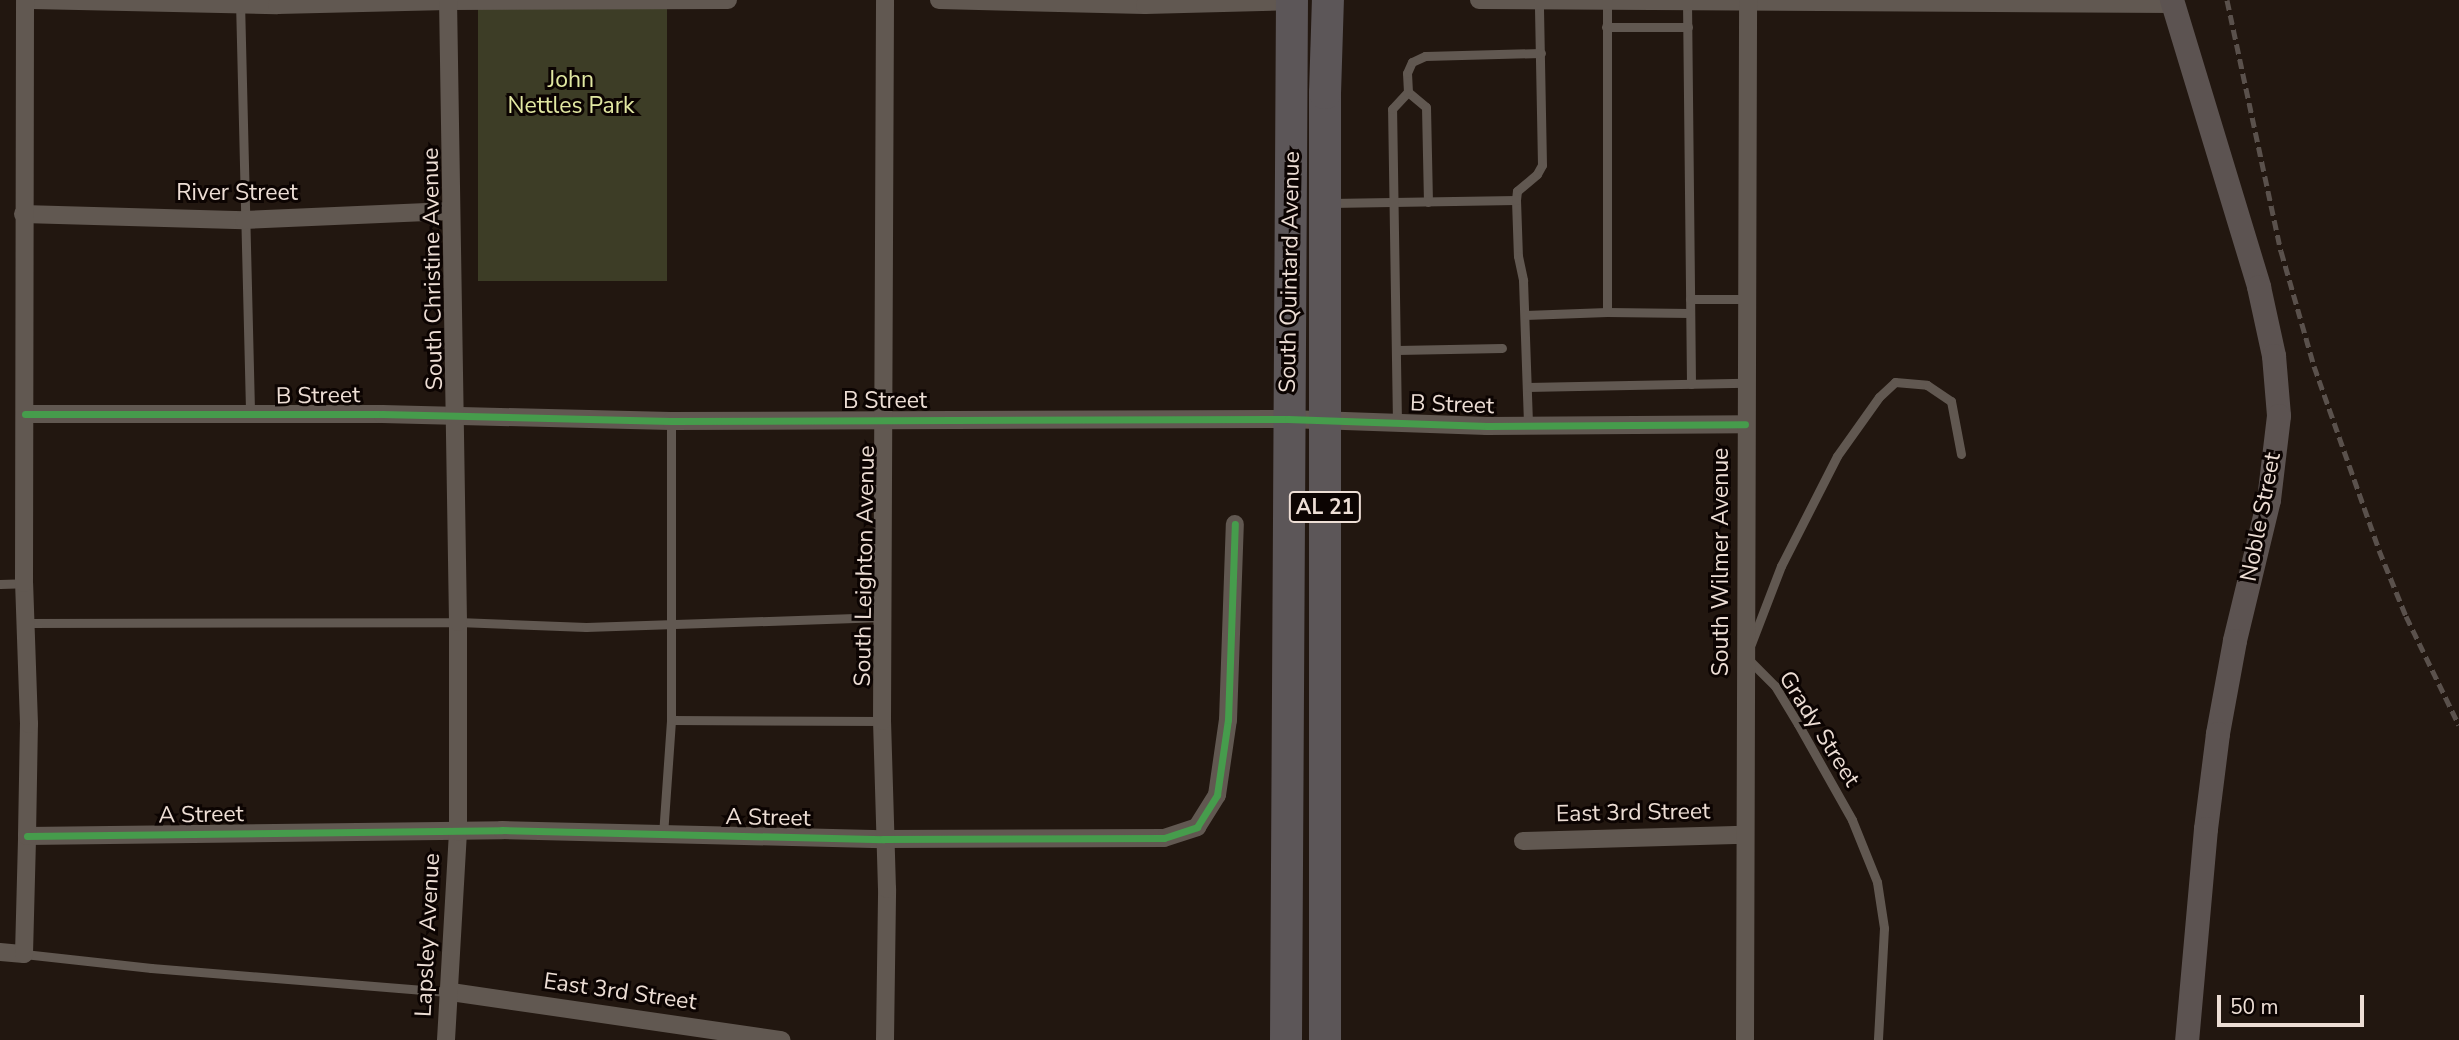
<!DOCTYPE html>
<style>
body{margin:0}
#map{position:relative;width:2459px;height:1040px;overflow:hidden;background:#221710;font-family:"Nunito Sans",sans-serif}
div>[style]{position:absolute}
.green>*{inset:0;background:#3d3d26;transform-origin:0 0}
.lane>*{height:9px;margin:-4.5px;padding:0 4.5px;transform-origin:4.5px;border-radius:4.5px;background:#615851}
.street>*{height:18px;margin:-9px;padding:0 9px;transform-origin:9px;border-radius:9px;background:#615851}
.secondary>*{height:24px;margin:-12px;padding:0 12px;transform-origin:12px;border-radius:12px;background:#5c5351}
.highway>*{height:32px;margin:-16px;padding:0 16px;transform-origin:16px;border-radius:16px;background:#5c5658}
.rail>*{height:5px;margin-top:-2.5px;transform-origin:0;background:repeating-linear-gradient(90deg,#5a514c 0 10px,transparent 0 15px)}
.cycleway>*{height:7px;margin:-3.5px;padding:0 3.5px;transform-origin:3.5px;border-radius:3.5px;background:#469c4c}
span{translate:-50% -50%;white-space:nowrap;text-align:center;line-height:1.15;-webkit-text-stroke:6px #0c0402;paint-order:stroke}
.shield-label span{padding:2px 5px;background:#0c0402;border:2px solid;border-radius:5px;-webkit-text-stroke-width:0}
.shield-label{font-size:21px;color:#edded5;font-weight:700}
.park-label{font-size:23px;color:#e2e8a2}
.street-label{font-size:23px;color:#edded5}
.scale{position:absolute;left:2217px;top:995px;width:147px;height:32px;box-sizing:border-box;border:4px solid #edded5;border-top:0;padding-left:9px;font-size:21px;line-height:24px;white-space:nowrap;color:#edded5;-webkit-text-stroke:5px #0c0402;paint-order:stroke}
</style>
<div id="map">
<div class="green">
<i style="left:478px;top:0;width:189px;height:281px"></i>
</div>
<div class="lane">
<i style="left:240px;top:1px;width:413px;rotate:88.6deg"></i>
<i style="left:1687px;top:1px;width:383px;rotate:89.4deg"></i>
<i style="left:1606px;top:27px;width:82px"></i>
<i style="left:1408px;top:92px;width:23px;rotate:40deg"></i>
<i style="left:1426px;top:107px;width:95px;rotate:88.8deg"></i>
<i style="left:1516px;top:200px;width:56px;rotate:88deg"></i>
<i style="left:1518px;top:256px;width:25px;rotate:78deg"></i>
<i style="left:1523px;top:280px;width:146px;rotate:88deg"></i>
<i style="left:1330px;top:203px;width:186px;rotate:-0.9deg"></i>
<i style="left:1516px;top:200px;width:9px;rotate:-84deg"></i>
<i style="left:1517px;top:191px;width:26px;rotate:-40deg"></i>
<i style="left:1537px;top:174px;width:10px;rotate:-61deg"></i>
<i style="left:1542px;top:165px;width:163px;rotate:-91.1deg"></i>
<i style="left:1690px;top:299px;width:56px"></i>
<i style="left:1607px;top:312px;width:83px;rotate:0.7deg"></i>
<i style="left:1525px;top:315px;width:82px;rotate:-2.1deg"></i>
<i style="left:1607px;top:312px;width:311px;rotate:-90deg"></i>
<i style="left:1397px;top:350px;width:105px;rotate:-1.1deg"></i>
<i style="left:1527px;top:387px;width:218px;rotate:-1.1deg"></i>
<i style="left:1397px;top:423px;width:314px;rotate:-90.9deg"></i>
<i style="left:1392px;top:109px;width:23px;rotate:-47deg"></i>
<i style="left:1408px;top:92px;width:19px;rotate:-93deg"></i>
<i style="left:1407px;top:73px;width:12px;rotate:-66deg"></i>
<i style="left:1412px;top:62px;width:14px;rotate:-25deg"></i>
<i style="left:1425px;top:56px;width:116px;rotate:-1.5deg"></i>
<i style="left:0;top:584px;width:24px;rotate:-2deg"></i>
<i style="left:25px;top:623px;width:433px;rotate:-0.1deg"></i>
<i style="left:458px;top:622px;width:128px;rotate:2.2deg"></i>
<i style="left:586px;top:627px;width:298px;rotate:-1.9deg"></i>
<i style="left:1751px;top:644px;width:84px;rotate:-69deg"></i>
<i style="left:1781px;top:566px;width:123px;rotate:-63deg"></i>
<i style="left:1837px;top:456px;width:72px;rotate:-54.6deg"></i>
<i style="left:1879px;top:397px;width:22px;rotate:-43deg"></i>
<i style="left:1895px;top:382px;width:32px;rotate:5deg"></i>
<i style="left:1927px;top:385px;width:29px;rotate:34deg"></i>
<i style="left:1951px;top:401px;width:54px;rotate:79.3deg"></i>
<i style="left:1748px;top:659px;width:38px;rotate:45deg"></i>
<i style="left:1775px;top:686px;width:44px;rotate:58.8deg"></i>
<i style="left:1798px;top:724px;width:110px;rotate:60.6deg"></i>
<i style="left:1852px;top:820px;width:67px;rotate:68deg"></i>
<i style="left:1877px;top:882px;width:47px;rotate:81.3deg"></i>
<i style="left:1884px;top:928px;width:112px;rotate:93.1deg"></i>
<i style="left:671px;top:720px;width:211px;rotate:0.3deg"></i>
<i style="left:663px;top:835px;width:115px;rotate:-86deg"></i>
<i style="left:671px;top:720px;width:299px;rotate:-90deg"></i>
<i style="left:24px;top:954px;width:128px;rotate:6.3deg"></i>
<i style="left:151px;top:968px;width:301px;rotate:4.6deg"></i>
</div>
<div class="street">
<i style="left:31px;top:0;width:246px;rotate:1.2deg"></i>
<i style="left:277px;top:5px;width:171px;rotate:-1.3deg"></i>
<i style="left:448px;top:1px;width:280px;rotate:-0.2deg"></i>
<i style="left:939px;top:0;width:206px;rotate:1.4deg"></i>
<i style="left:1145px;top:5px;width:153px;rotate:-1.5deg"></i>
<i style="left:1479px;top:0;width:694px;rotate:0.33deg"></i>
<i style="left:23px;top:214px;width:221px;rotate:1.6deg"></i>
<i style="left:244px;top:220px;width:206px;rotate:-2.5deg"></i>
<i style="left:25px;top:414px;width:357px"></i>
<i style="left:382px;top:414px;width:289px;rotate:1.4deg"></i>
<i style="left:671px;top:421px;width:617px;rotate:-0.19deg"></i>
<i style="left:1288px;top:419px;width:199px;rotate:2deg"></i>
<i style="left:1487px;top:426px;width:258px;rotate:-0.4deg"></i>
<i style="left:27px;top:836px;width:475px;rotate:-0.7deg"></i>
<i style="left:502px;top:830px;width:381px;rotate:1.4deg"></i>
<i style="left:883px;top:839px;width:281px;rotate:-0.2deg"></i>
<i style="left:1164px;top:838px;width:35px;rotate:-18deg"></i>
<i style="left:1197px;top:827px;width:38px;rotate:-58deg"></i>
<i style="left:1217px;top:795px;width:76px;rotate:-81.7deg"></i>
<i style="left:1228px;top:720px;width:196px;rotate:-88deg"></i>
<i style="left:1523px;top:841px;width:221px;rotate:-1.6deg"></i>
<i style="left:0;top:952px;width:24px;rotate:5deg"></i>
<i style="left:24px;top:954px;width:118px;rotate:-88.5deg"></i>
<i style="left:27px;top:836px;width:112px;rotate:-89deg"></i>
<i style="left:29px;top:724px;width:141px;rotate:-92deg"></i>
<i style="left:24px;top:583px;width:583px;rotate:-89.9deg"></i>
<i style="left:451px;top:992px;width:334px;rotate:8.3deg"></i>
<i style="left:446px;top:1040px;width:208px;rotate:-86.7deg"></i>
<i style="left:458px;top:832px;width:210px;rotate:-90deg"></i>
<i style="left:458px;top:622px;width:622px;rotate:-90.92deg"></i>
<i style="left:885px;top:1040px;width:151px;rotate:-89.2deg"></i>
<i style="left:887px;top:889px;width:168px;rotate:-91.7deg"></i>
<i style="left:882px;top:721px;width:721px;rotate:-89.76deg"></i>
<i style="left:1745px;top:1040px;width:1040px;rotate:-89.83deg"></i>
</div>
<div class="secondary">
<i style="left:2172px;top:0;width:300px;rotate:73.1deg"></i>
<i style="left:2259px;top:287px;width:71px;rotate:77.7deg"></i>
<i style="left:2274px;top:356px;width:60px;rotate:85.2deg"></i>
<i style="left:2279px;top:416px;width:85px;rotate:96.8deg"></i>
<i style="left:2269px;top:500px;width:145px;rotate:103.6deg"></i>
<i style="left:2235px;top:641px;width:95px;rotate:100.4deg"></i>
<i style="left:2218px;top:734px;width:96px;rotate:97.2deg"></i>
<i style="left:2206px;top:829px;width:212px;rotate:95.1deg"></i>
</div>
<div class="highway">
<i style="left:1286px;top:1040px;width:1040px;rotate:-89.67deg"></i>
<i style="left:1325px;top:1040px;width:947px;rotate:-90deg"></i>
<i style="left:1325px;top:93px;width:93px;rotate:-88.2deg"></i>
</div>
<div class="rail">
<i style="left:2227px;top:0;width:257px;rotate:77.9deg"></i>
<i style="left:2281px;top:251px;width:120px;rotate:74deg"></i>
<i style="left:2314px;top:366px;width:195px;rotate:70.5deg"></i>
<i style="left:2379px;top:550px;width:71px;rotate:67.8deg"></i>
<i style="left:2406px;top:616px;width:121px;rotate:64.1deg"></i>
</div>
<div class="cycleway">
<i style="left:25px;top:414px;width:357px"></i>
<i style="left:382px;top:414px;width:289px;rotate:1.4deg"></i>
<i style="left:671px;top:421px;width:617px;rotate:-0.19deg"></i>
<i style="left:1288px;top:419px;width:199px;rotate:2deg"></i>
<i style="left:1487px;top:426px;width:258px;rotate:-0.4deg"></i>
<i style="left:27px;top:836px;width:475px;rotate:-0.7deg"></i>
<i style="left:502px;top:830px;width:381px;rotate:1.4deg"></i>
<i style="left:883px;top:839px;width:281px;rotate:-0.2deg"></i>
<i style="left:1164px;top:838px;width:35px;rotate:-18deg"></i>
<i style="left:1197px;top:827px;width:38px;rotate:-58deg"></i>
<i style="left:1217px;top:795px;width:76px;rotate:-81.7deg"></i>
<i style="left:1228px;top:720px;width:196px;rotate:-88deg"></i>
</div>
<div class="shield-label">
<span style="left:1325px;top:507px">AL 21</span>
</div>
<div class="park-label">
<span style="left:571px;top:93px">John<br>Nettles Park</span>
</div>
<div class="street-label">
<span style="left:237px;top:193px">River Street</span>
<span style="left:433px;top:269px;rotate:-91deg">South Christine Avenue</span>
<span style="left:1290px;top:272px;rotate:-89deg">South Quintard Avenue</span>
<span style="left:318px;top:396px;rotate:-1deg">B Street</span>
<span style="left:885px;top:401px">B Street</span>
<span style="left:1452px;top:405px;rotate:2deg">B Street</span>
<span style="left:2261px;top:517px;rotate:-79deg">Noble Street</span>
<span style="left:1721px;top:562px;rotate:-90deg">South Wilmer Avenue</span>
<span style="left:865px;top:566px;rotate:-89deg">South Leighton Avenue</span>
<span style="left:1819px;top:729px;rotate:58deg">Grady Street</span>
<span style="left:1633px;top:813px;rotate:-1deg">East 3rd Street</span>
<span style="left:201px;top:815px;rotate:-1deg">A Street</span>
<span style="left:768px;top:818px;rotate:1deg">A Street</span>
<span style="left:428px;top:935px;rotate:-87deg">Lapsley Avenue</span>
<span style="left:620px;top:992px;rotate:8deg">East 3rd Street</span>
</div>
<div class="scale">50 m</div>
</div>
